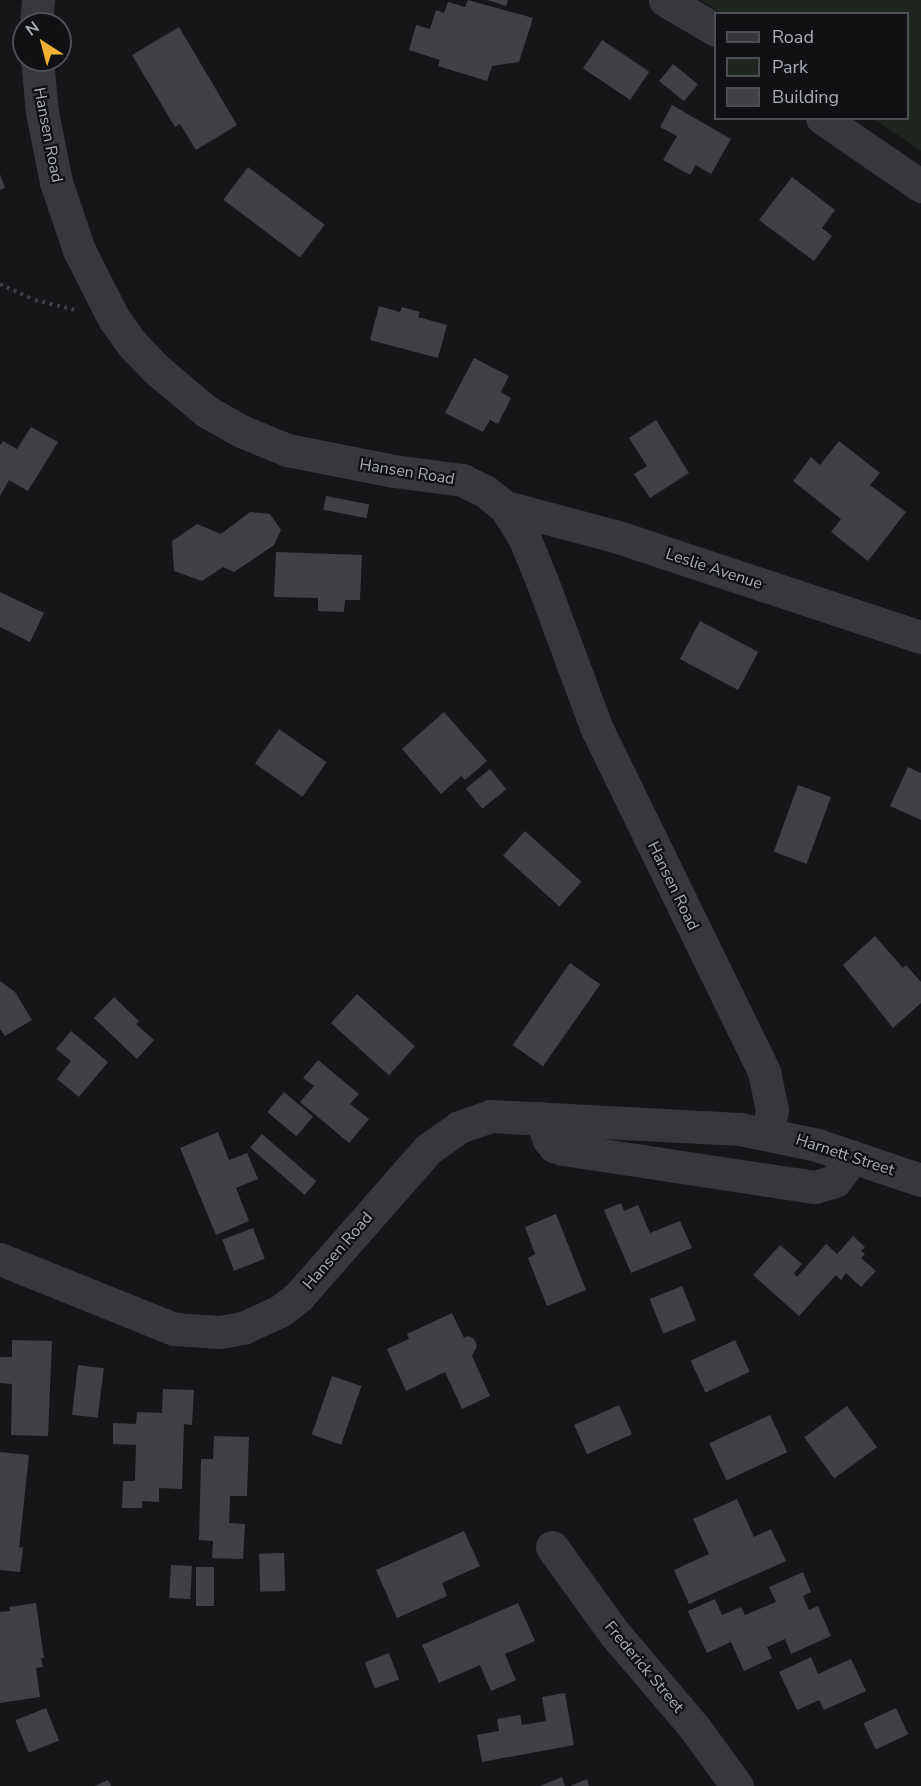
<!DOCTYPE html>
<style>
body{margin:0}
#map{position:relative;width:921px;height:1786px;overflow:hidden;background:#161618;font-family:"Nunito Sans",sans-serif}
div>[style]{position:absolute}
.green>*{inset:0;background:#1e261f}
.building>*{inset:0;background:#404145;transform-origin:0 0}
.path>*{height:4px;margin-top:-2px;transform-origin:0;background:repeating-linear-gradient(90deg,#3d3f44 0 3px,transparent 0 7.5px)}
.minor>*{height:33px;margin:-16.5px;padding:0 16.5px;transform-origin:16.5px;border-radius:16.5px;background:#37383d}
span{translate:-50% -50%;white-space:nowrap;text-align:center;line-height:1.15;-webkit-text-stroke:4.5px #111113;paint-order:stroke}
.street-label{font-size:16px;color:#a8adb8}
.legend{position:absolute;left:714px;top:12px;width:195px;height:108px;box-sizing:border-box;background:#111113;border:2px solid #4d4f55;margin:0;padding:8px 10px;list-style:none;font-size:18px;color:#a8adb8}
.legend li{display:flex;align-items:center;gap:12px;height:30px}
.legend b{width:30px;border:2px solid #4d4f55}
.north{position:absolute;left:12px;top:12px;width:60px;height:60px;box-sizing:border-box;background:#111113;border:2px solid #4d4f55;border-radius:50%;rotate:324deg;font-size:16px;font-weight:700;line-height:24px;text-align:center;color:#a8adb8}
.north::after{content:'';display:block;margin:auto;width:21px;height:27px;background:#f2b134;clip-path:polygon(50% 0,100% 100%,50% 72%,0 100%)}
</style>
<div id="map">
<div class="green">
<i style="clip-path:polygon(701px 0,921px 0,921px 151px,874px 119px,908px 118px,908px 14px,721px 13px)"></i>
</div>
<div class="building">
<i style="clip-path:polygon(468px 0,533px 18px,519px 62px,492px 66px,487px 81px,438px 66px,440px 60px,409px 50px,416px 25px,430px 29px,436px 10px,444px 13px,448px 2px,465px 7px)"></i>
<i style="clip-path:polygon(487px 0,508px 0,506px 6px)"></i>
<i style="clip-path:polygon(179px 27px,237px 125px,196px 150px,180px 124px,175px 127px,132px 55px)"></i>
<i style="left:602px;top:40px;width:57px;height:34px;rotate:34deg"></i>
<i style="left:673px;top:64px;width:32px;height:22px;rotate:39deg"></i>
<i style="clip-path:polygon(672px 105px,731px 139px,711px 174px,696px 165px,690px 175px,663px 160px,677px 136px,660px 127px)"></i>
<i style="left:248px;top:167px;width:96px;height:41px;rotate:37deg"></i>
<i style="clip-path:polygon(0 174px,5px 188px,0 190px)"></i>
<i style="clip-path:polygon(792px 177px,835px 210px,822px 228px,832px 236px,814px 261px,759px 220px)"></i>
<i style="clip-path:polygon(379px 306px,400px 312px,402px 307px,420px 312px,418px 317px,447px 325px,438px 358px,370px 340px)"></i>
<i style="clip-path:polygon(474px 358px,509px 376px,501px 392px,511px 398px,498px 424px,490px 420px,483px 432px,445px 413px)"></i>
<i style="clip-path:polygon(656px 420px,689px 473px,650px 498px,634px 474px,647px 466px,629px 438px)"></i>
<i style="clip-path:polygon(31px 427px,58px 442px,28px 491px,9px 480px,0 496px,0 445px,3px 441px,17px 449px)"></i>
<i style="clip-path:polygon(839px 441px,880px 473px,870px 485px,906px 512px,868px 561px,831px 532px,841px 519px,793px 481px,811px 457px,820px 465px)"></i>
<i style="left:326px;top:496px;width:44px;height:14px;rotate:11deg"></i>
<i style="clip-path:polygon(250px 512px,270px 514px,281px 530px,274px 545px,234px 572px,223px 567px,202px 581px,174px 571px,172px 541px,197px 524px,221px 534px)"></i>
<i style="clip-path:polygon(276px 552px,362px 555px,360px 600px,345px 600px,344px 612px,318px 611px,318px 598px,274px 597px)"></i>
<i style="clip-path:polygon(0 592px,44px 613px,30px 642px,0 627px)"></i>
<i style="left:700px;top:621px;width:66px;height:43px;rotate:28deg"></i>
<i style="clip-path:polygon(444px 712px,487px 761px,465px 780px,461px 776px,441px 794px,402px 749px)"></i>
<i style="left:279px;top:729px;width:58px;height:42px;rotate:35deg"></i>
<i style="clip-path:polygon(908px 767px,921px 773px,921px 820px,890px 806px)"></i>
<i style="left:490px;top:769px;width:26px;height:31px;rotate:51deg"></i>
<i style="left:798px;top:785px;width:35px;height:71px;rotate:20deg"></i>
<i style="left:525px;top:831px;width:76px;height:33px;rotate:42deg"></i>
<i style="clip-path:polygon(875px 936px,903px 968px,906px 965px,921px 982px,921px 1003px,893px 1028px,843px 965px)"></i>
<i style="left:570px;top:963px;width:37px;height:100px;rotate:35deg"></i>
<i style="clip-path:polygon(0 981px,15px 992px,32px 1020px,5px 1036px,0 1029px)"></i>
<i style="left:357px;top:994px;width:78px;height:39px;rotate:42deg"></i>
<i style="clip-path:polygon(114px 997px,139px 1021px,136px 1024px,154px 1040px,137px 1059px,94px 1018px)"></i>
<i style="clip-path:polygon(71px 1031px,108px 1062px,79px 1097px,57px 1079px,71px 1061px,56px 1049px)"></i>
<i style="clip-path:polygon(318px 1060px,359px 1094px,350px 1104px,369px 1119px,349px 1143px,300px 1102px,314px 1086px,303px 1078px)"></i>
<i style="left:284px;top:1092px;width:38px;height:26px;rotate:40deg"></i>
<i style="clip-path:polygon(218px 1132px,229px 1160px,247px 1153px,258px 1179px,236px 1188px,249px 1221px,216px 1235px,180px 1148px)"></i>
<i style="left:262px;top:1134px;width:72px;height:18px;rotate:41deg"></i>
<i style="clip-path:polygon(621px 1203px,624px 1211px,638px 1205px,650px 1233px,680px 1221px,692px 1248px,631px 1273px,604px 1210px)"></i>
<i style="clip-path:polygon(556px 1214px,586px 1290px,547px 1306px,528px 1258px,535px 1254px,525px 1227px)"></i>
<i style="left:253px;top:1228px;width:33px;height:33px;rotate:69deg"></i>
<i style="clip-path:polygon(853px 1236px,865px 1247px,861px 1251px,865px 1254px,861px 1258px,876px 1271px,861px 1287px,846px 1273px,841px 1280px,836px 1275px,799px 1316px,753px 1275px,780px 1245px,802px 1264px,794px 1273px,797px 1277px,826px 1244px,837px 1254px)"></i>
<i style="left:682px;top:1286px;width:37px;height:35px;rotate:68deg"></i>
<i style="clip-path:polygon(452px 1313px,464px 1338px,468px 1336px,474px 1339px,477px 1346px,472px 1356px,490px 1396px,462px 1409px,445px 1372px,406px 1391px,387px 1349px,409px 1339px,407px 1334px)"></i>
<i style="clip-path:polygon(12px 1340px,52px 1341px,48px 1436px,11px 1435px,12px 1384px,0 1383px,0 1357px,12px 1357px)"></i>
<i style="left:735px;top:1340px;width:35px;height:49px;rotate:65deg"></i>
<i style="left:78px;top:1365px;width:26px;height:50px;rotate:7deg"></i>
<i style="left:332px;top:1376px;width:31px;height:62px;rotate:19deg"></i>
<i style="clip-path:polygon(163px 1389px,194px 1390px,192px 1425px,184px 1424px,182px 1489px,159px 1488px,159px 1502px,142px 1501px,142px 1508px,122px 1508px,123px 1481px,135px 1481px,136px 1445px,113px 1444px,113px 1423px,136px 1424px,137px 1412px,162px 1413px)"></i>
<i style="left:619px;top:1405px;width:32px;height:49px;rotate:66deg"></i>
<i style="left:847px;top:1406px;width:51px;height:53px;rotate:54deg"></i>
<i style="left:770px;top:1415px;width:41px;height:67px;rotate:65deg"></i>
<i style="clip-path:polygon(214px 1436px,249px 1437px,247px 1496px,230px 1496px,229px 1523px,245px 1524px,243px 1559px,212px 1558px,213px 1541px,199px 1540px,201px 1459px,213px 1459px)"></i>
<i style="clip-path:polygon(0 1452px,29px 1455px,19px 1548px,23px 1547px,20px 1572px,0 1570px)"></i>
<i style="clip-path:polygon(737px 1499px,754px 1537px,771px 1529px,786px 1561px,689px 1604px,674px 1570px,709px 1554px,693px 1519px)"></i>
<i style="clip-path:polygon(464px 1531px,480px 1566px,442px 1583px,447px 1596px,397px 1618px,376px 1570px)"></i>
<i style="left:284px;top:1553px;width:38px;height:25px;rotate:88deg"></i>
<i style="left:171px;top:1565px;width:21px;height:33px;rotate:3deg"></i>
<i style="left:196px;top:1567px;width:18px;height:39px"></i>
<i style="clip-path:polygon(803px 1572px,811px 1592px,803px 1596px,809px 1610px,818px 1606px,831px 1636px,791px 1654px,785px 1639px,767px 1647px,772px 1658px,744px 1671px,731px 1642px,707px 1653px,688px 1611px,715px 1599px,722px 1615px,741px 1607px,745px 1615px,776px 1602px,769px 1587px)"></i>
<i style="clip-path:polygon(36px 1603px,44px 1658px,41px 1658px,43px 1667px,36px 1668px,40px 1697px,0 1703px,0 1612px,10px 1611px,9px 1607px)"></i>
<i style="clip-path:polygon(518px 1603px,535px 1641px,505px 1654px,516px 1680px,491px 1691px,480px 1665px,439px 1683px,422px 1645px)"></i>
<i style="left:389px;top:1653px;width:28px;height:26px;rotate:69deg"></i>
<i style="clip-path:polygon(811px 1657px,818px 1674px,851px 1659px,866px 1691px,824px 1710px,819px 1700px,797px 1710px,779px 1672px)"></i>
<i style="clip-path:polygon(565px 1693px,574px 1745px,482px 1762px,477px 1735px,499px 1731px,497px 1719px,520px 1715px,522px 1725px,546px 1721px,542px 1697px)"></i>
<i style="left:46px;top:1708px;width:35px;height:33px;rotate:68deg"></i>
<i style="left:896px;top:1708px;width:29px;height:36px;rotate:65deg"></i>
<i style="clip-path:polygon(562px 1777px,565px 1786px,540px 1786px)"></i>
<i style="clip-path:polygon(587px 1779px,589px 1786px,570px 1786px)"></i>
<i style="clip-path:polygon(108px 1780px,111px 1786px,95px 1786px)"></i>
</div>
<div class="path">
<i style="left:0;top:284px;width:38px;rotate:25deg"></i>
<i style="left:35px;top:300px;width:41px;rotate:14deg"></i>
</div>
<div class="minor">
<i style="left:665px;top:0;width:59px;rotate:30.5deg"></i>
<i style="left:36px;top:24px;width:24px;rotate:-85deg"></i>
<i style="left:37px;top:60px;width:52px;rotate:84.5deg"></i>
<i style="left:42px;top:112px;width:71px;rotate:78.7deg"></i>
<i style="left:56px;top:182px;width:72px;rotate:71.3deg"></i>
<i style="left:79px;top:250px;width:77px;rotate:63.1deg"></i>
<i style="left:114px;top:319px;width:32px;rotate:54deg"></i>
<i style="left:133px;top:345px;width:33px;rotate:46deg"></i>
<i style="left:156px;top:369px;width:65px;rotate:40deg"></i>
<i style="left:206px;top:411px;width:40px;rotate:29.7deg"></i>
<i style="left:241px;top:431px;width:50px;rotate:22.4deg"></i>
<i style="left:287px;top:450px;width:109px;rotate:11.1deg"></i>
<i style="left:394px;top:471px;width:69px;rotate:7.5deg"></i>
<i style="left:462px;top:480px;width:25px;rotate:26deg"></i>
<i style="left:485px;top:491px;width:26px;rotate:39deg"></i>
<i style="left:505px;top:507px;width:36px;rotate:58deg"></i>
<i style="left:524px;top:537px;width:48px;rotate:67.8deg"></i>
<i style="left:542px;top:581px;width:156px;rotate:69.7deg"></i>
<i style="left:596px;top:727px;width:384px;rotate:64deg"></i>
<i style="left:764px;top:1072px;width:38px;rotate:78deg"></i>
<i style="left:772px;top:1109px;width:25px;rotate:99deg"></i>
<i style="left:822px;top:118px;width:120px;rotate:34.5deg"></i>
<i style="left:505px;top:507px;width:114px;rotate:14.8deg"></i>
<i style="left:615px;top:536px;width:322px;rotate:18.3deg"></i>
<i style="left:541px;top:1118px;width:23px;rotate:70deg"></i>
<i style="left:549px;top:1140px;width:8px;rotate:50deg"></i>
<i style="left:554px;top:1146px;width:9px;rotate:18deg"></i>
<i style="left:563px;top:1149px;width:255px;rotate:8.6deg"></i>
<i style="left:815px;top:1187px;width:21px;rotate:-17deg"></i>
<i style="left:835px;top:1181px;width:30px;rotate:-53deg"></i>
<i style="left:0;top:1259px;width:188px;rotate:21.9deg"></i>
<i style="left:174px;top:1329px;width:46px;rotate:3.7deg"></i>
<i style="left:220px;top:1332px;width:23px;rotate:-10deg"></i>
<i style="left:243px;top:1328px;width:41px;rotate:-24.7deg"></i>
<i style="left:280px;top:1311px;width:24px;rotate:-38deg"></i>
<i style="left:299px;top:1296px;width:196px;rotate:-48.7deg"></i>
<i style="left:428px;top:1149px;width:38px;rotate:-35deg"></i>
<i style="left:459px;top:1127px;width:34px;rotate:-19deg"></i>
<i style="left:491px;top:1116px;width:249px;rotate:3deg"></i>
<i style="left:740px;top:1129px;width:79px;rotate:11.7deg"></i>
<i style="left:817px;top:1145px;width:110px;rotate:18.6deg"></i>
<i style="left:552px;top:1547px;width:106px;rotate:54.2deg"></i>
<i style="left:614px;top:1633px;width:123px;rotate:49.6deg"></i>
<i style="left:694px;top:1727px;width:73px;rotate:53.9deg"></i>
</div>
<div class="street-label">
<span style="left:48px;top:135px;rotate:79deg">Hansen Road</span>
<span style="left:407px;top:472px;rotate:9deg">Hansen Road</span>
<span style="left:714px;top:569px;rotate:18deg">Leslie Avenue</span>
<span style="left:673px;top:886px;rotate:64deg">Hansen Road</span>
<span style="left:845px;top:1155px;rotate:18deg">Harnett Street</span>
<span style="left:338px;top:1251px;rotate:-49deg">Hansen Road</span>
<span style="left:644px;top:1667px;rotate:50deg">Frederick Street</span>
</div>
<ul class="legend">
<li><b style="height:8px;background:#37383d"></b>Road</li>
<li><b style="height:16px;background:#1e261f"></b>Park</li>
<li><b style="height:16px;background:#404145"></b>Building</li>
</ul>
<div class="north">N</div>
</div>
